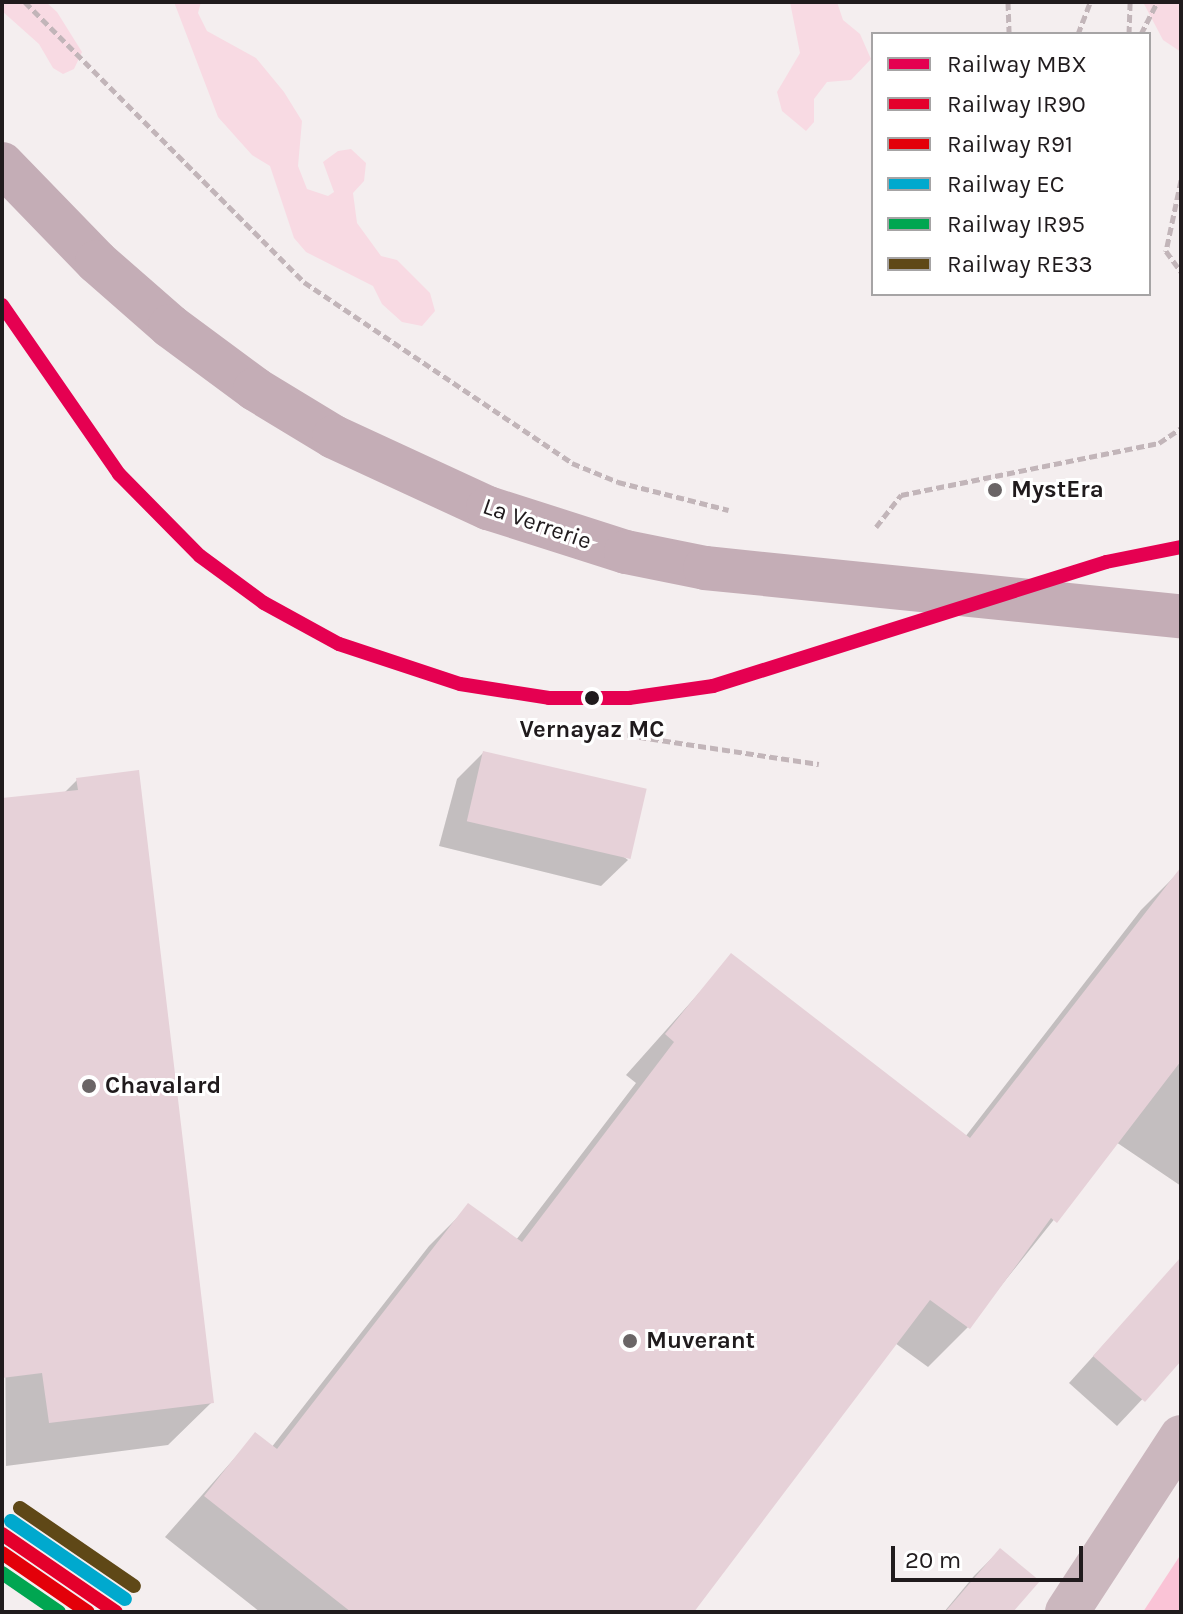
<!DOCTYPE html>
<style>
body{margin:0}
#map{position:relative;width:1183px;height:1614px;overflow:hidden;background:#f4eeef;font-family:Karla,sans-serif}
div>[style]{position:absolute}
.green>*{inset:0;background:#f8dae3}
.water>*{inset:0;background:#fac3d6}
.shadow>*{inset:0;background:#0003}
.building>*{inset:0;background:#e6d1d8;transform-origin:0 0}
.path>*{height:5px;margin-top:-2.5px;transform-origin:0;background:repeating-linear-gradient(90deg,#c2b5b9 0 8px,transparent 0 12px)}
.minor>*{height:44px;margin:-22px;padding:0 22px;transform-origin:22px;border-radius:22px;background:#cbb7be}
.major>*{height:44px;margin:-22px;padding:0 22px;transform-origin:22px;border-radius:22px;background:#c4adb6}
.rail-1>*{height:14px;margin:-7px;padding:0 7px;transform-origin:7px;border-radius:7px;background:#e50051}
.rail-2>*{height:14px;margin:-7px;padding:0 7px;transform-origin:7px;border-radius:7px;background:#e4002b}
.rail-3>*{height:14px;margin:-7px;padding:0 7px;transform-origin:7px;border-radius:7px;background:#e30009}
.rail-4>*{height:14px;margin:-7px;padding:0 7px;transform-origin:7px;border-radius:7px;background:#00a9ce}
.rail-5>*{height:14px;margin:-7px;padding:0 7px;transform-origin:7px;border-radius:7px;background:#00a651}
.rail-6>*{height:14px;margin:-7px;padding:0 7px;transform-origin:7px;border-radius:7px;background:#5f4817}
.dots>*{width:22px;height:22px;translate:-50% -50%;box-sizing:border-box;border:4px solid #fff;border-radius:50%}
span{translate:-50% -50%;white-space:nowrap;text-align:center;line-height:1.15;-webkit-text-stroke:6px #fff;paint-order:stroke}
.poi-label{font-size:24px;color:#201b1d;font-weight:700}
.left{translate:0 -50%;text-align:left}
.street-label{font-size:24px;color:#201b1d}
.stop-label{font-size:24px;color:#201b1d;font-weight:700}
.frame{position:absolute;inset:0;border:4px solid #201b1d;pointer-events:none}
.legend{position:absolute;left:871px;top:32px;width:280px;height:264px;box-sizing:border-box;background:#fff;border:2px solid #a6a4a5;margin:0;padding:10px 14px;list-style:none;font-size:24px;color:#201b1d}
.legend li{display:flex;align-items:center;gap:16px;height:40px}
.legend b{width:40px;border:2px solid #a6a4a5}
.scale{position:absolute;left:891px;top:1546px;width:192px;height:36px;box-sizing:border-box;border:4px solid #201b1d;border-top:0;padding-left:10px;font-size:24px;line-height:28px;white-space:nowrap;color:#201b1d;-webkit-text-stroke:6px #fff;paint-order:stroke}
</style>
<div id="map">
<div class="green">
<i style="clip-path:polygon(2px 2px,46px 2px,57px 12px,82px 52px,74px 69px,63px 74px,53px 68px,39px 44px,2px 11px)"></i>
<i style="clip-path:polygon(174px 2px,201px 2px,198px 13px,207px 31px,256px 58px,284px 92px,302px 121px,298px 166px,307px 189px,328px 196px,334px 192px,323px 162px,338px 151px,351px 149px,366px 163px,364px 181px,353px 193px,357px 223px,381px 256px,397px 260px,430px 293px,435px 311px,422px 326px,402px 322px,382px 304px,373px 286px,306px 252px,294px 238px,270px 166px,252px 155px,218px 117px)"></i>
<i style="clip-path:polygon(790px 2px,837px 2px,843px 20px,860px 34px,871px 59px,851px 80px,827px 82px,814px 99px,814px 122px,806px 131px,782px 111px,777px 92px,800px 53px)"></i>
<i style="clip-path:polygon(1143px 2px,1181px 2px,1181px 52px,1163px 40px)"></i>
</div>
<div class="water">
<i style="clip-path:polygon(1181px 1554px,1181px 1612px,1143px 1612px)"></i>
</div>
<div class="shadow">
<i style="clip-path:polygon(483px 753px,628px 860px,601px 886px,439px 846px,457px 779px)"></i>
<i style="clip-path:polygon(77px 780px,212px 1402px,168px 1445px,6px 1466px,2px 800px,64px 793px)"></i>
<i style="clip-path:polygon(1181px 870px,1181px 1186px,1116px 1142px,968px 1327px,928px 1367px,895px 1343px,692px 1612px,260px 1612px,165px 1537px,255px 1435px,271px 1448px,429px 1246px,469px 1206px,516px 1240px,636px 1083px,626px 1075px,732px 956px,965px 1137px,1141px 910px)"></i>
<i style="clip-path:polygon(1155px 1288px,1181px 1311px,1181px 1358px,1117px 1426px,1069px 1383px)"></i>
<i style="clip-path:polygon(1000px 1550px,1011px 1612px,944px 1612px,974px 1576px)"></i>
</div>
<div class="building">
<i style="left:483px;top:751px;width:168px;height:72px;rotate:13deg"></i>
<i style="clip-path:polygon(139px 770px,214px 1403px,49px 1423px,42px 1373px,2px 1378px,2px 798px,78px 790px,76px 778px)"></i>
<i style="clip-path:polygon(1181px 867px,1181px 1061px,1057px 1223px,1051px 1218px,970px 1329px,930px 1300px,694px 1612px,351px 1612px,204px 1496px,255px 1432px,277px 1449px,468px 1203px,522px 1242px,674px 1042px,665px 1034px,731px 953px,970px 1138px)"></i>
<i style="clip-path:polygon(1181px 1257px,1181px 1361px,1145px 1402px,1093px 1356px)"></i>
<i style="clip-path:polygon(1000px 1548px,1040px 1581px,1013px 1612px,945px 1612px)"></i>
</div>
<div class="path">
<i style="left:25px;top:2px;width:395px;rotate:45.1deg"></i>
<i style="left:304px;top:282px;width:323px;rotate:34deg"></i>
<i style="left:572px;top:463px;width:50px;rotate:22.4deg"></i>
<i style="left:618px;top:482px;width:114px;rotate:14.2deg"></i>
<i style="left:1008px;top:2px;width:32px;rotate:88deg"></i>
<i style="left:1078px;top:34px;width:34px;rotate:-69deg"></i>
<i style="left:1129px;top:34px;width:32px;rotate:-88deg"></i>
<i style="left:1141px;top:34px;width:36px;rotate:-63deg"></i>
<i style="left:1181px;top:180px;width:73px;rotate:101.9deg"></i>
<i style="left:1166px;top:251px;width:26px;rotate:54deg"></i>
<i style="left:876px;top:527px;width:41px;rotate:-52deg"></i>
<i style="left:901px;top:495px;width:263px;rotate:-11.4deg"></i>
<i style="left:1159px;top:443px;width:27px;rotate:-34deg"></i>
<i style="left:627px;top:735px;width:194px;rotate:8.6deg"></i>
</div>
<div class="minor">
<i style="left:1067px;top:1612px;width:209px;rotate:-56.9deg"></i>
</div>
<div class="major">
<i style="left:2px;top:164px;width:136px;rotate:45.9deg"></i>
<i style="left:97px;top:262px;width:97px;rotate:41.2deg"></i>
<i style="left:170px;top:326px;width:106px;rotate:36.5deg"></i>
<i style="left:255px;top:389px;width:92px;rotate:31.3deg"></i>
<i style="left:334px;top:437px;width:170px;rotate:24.8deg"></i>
<i style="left:488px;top:508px;width:145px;rotate:17.7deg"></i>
<i style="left:626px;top:552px;width:81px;rotate:11.4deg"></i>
<i style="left:705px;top:568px;width:478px;rotate:5.8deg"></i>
</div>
<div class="rail-1">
<i style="left:2px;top:305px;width:206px;rotate:55.3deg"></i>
<i style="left:119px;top:474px;width:115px;rotate:45.4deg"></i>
<i style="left:200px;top:556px;width:79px;rotate:36.3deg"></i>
<i style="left:264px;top:603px;width:85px;rotate:28.7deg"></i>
<i style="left:339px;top:644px;width:127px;rotate:18.3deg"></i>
<i style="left:460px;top:684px;width:90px;rotate:8.9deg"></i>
<i style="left:549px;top:698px;width:80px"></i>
<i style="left:629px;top:698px;width:85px;rotate:-8.1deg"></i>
<i style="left:713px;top:686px;width:412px;rotate:-17.5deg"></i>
<i style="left:1106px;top:562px;width:76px;rotate:-11.3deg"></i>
</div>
<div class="rail-2">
<i style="left:2px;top:1534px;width:138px;rotate:34.4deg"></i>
</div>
<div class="rail-3">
<i style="left:2px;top:1553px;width:104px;rotate:34.5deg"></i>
</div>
<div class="rail-4">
<i style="left:11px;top:1521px;width:138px;rotate:34.4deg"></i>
</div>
<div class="rail-5">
<i style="left:2px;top:1573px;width:69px;rotate:34.4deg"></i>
</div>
<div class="rail-6">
<i style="left:20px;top:1508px;width:138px;rotate:34.4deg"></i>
</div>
<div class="dots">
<i style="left:995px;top:490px;background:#6a6566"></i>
<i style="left:592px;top:698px;background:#201b1d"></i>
<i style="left:89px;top:1086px;background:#6a6566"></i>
<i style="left:630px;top:1341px;background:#6a6566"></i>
</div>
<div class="poi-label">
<span class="left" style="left:1011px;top:490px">MystEra</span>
<span class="left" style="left:105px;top:1086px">Chavalard</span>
<span class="left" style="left:646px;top:1341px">Muverant</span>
</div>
<div class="street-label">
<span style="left:537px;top:524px;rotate:19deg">La Verrerie</span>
</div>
<div class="stop-label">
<span style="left:592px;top:730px">Vernayaz MC</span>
</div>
<div class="frame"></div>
<ul class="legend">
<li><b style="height:10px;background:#e50051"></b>Railway MBX</li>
<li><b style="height:10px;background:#e4002b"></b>Railway IR90</li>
<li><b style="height:10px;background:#e30009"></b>Railway R91</li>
<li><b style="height:10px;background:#00a9ce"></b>Railway EC</li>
<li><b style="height:10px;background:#00a651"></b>Railway IR95</li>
<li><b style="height:10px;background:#5f4817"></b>Railway RE33</li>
</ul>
<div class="scale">20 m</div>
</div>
